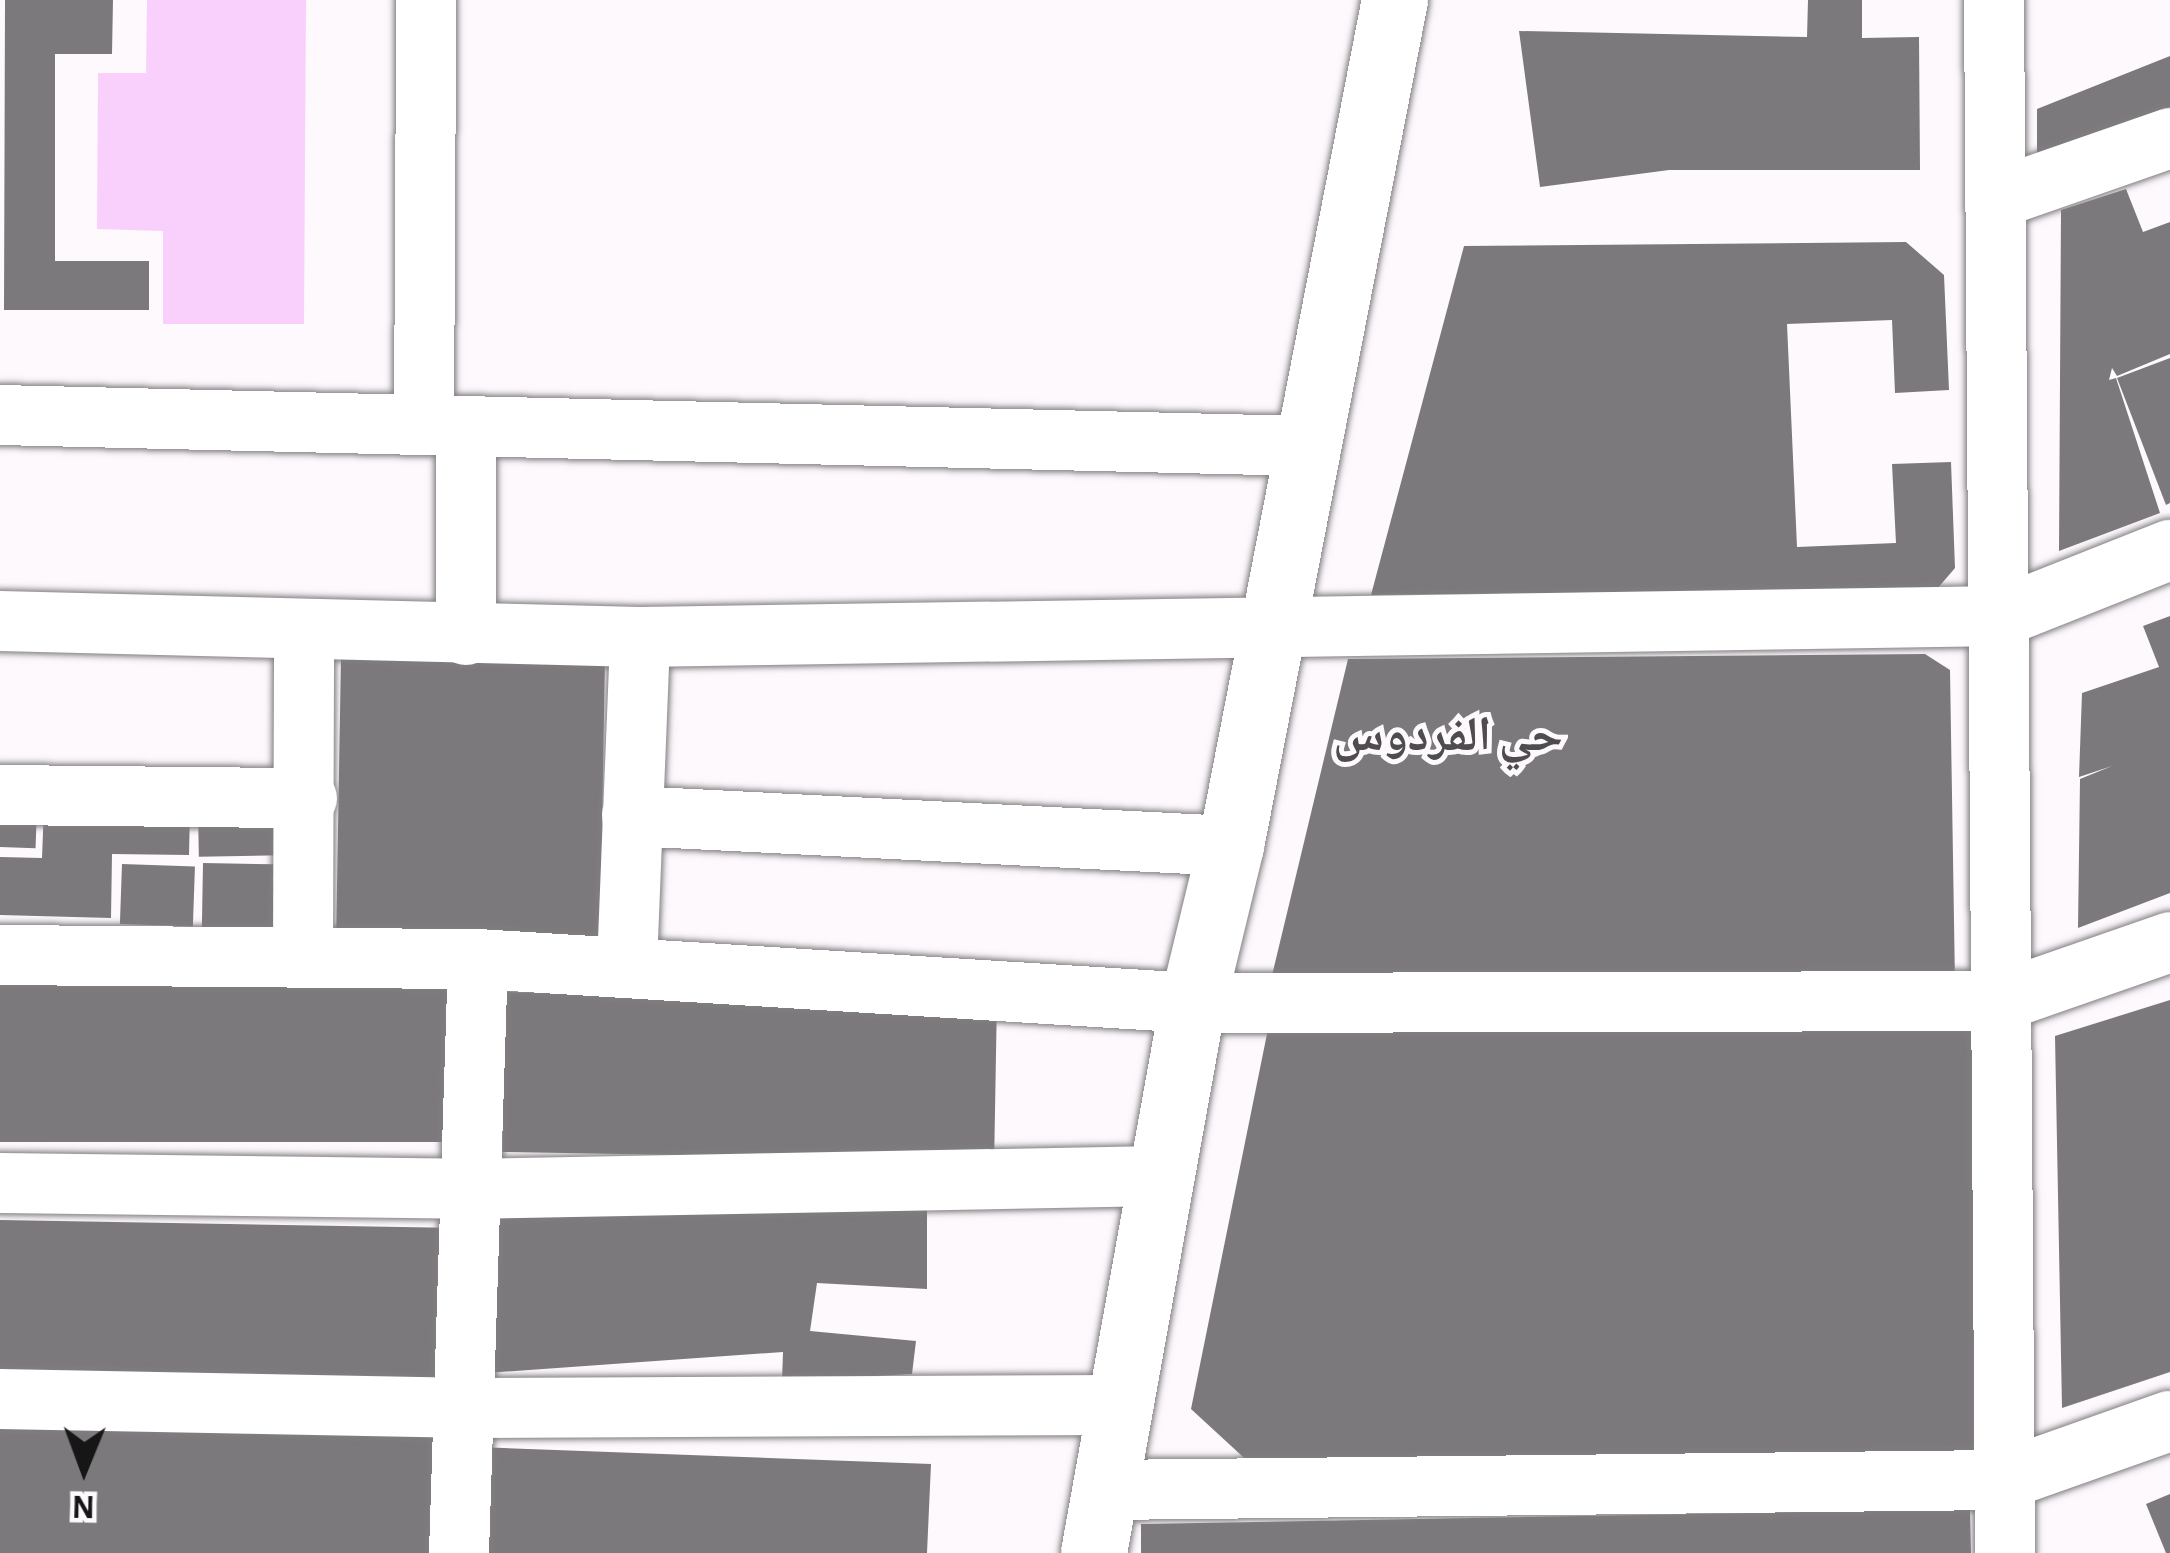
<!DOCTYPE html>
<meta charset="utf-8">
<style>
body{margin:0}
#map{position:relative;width:2170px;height:1553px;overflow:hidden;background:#fdf9fd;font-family:"Alegreya Sans","Noto Naskh Arabic",sans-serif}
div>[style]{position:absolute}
.green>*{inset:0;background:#f9d0fc}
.building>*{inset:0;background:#7c797c;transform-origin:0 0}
.roads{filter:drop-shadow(0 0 3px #817e82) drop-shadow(0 0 3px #817e82)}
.street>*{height:60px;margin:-30px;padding:0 30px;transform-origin:30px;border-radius:30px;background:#fff}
.secondary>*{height:66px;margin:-33px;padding:0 33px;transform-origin:33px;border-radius:33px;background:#fff}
span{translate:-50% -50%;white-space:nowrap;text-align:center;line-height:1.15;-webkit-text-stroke:10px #fdf9fd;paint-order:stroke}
.district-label{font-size:48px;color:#4f4c4f;font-weight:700}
.north{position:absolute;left:24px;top:1409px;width:120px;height:120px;-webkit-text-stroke:9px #fdf9fd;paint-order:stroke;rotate:181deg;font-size:33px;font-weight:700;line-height:48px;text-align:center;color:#171617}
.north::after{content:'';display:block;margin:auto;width:42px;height:54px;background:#171617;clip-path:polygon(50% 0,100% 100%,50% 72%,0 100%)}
</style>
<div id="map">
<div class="green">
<i style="clip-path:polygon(147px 0,306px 0,304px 324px,163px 324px,163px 231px,97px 229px,98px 73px,146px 73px)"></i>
</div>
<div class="building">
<i style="clip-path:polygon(5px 0,113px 0,112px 54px,55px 54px,55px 261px,149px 261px,149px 310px,4px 310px)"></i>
<i style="clip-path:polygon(1808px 0,1862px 0,1862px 38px,1919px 37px,1920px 170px,1669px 170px,1540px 187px,1519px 31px,1807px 37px)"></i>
<i style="clip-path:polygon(2170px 56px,2170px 107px,2037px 162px,2037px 109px)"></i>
<i style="clip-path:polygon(2126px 189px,2143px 232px,2170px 222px,2170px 354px,2117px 376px,2112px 368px,2109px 380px,2116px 378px,2160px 513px,2059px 551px,2061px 210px)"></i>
<i style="clip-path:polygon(1906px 242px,1944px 275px,1949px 390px,1895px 393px,1892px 320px,1787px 324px,1797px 547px,1896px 543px,1892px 464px,1951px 462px,1955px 568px,1937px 589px,1371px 595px,1464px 246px)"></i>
<i style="clip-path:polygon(2170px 358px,2170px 503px,2166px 505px,2117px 378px)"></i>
<i style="clip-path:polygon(2170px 616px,2170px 893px,2078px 928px,2080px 779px,2112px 766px,2079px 777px,2082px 693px,2159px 667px,2143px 626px)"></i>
<i style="clip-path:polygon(1925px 654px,1950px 670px,1955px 984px,1269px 988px,1348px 659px)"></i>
<i style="left:341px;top:657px;width:264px;height:289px;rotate:1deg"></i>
<i style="left:0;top:806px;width:37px;height:41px;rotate:2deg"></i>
<i style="clip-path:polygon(44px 806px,190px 809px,189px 855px,112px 854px,111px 918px,0 915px,0 857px,42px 858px)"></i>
<i style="left:293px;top:807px;width:48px;height:95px;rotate:89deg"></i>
<i style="left:203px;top:863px;width:91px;height:67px;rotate:1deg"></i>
<i style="left:122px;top:864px;width:73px;height:60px;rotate:2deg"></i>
<i style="left:0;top:980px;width:455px;height:162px"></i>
<i style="left:505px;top:992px;width:492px;height:160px;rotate:1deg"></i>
<i style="clip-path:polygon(2170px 1000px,2170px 1372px,2062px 1408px,2055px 1036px)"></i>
<i style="clip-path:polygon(1980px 1020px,1980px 1464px,1254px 1467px,1191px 1409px,1269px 1024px)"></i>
<i style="clip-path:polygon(927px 1181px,927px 1289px,817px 1283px,810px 1331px,916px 1341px,912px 1374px,782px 1381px,783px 1352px,485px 1373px,494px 1219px)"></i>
<i style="left:0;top:1220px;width:445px;height:168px;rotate:1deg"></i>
<i style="left:0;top:1422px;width:435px;height:131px;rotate:2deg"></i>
<i style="clip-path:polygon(478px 1447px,931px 1464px,927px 1553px,481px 1553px)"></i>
<i style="clip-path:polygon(2170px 1494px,2170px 1553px,2166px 1553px,2146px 1504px)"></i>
<i style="clip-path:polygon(1970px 1509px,1971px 1553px,1141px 1553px,1141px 1524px)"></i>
</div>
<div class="roads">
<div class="street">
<i style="left:1994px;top:0;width:1553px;rotate:89.59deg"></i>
<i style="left:1998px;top:198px;width:182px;rotate:-19.2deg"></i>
<i style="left:0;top:415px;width:1309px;rotate:1.36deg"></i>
<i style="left:424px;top:425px;width:425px;rotate:-89.7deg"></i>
<i style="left:0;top:621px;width:640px;rotate:1.43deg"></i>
<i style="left:640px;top:637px;width:1363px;rotate:-0.88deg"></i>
<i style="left:2003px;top:616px;width:180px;rotate:-21.6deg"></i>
<i style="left:466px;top:635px;width:209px;rotate:-90deg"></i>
<i style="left:0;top:795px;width:307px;rotate:0.6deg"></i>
<i style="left:632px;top:816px;width:600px;rotate:2.87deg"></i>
<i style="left:303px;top:954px;width:325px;rotate:-89.8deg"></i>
<i style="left:0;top:955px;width:478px;rotate:0.5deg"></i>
<i style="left:478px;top:959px;width:716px;rotate:3.52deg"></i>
<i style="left:1193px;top:1003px;width:808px;rotate:-0.14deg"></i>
<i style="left:2001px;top:1001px;width:179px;rotate:-19.2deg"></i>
<i style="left:627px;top:965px;width:328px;rotate:-87.7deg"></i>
<i style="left:0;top:1183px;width:467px;rotate:0.7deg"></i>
<i style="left:467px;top:1189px;width:692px;rotate:-1.08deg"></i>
<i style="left:0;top:1399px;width:458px;rotate:1.1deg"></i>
<i style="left:458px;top:1408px;width:659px;rotate:-0.26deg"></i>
<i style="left:1104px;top:1490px;width:899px;rotate:-0.64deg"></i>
<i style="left:2003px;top:1480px;width:177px;rotate:-19.5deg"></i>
<i style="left:459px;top:1553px;width:594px;rotate:-88.17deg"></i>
</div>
<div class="secondary">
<i style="left:1094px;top:1553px;width:559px;rotate:-79.8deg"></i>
<i style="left:1193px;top:1003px;width:162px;rotate:-76.4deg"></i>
<i style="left:1231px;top:846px;width:862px;rotate:-79.03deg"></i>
</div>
</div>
<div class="district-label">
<span style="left:1448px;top:737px">حي الفردوس</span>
</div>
<div class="north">N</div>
</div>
